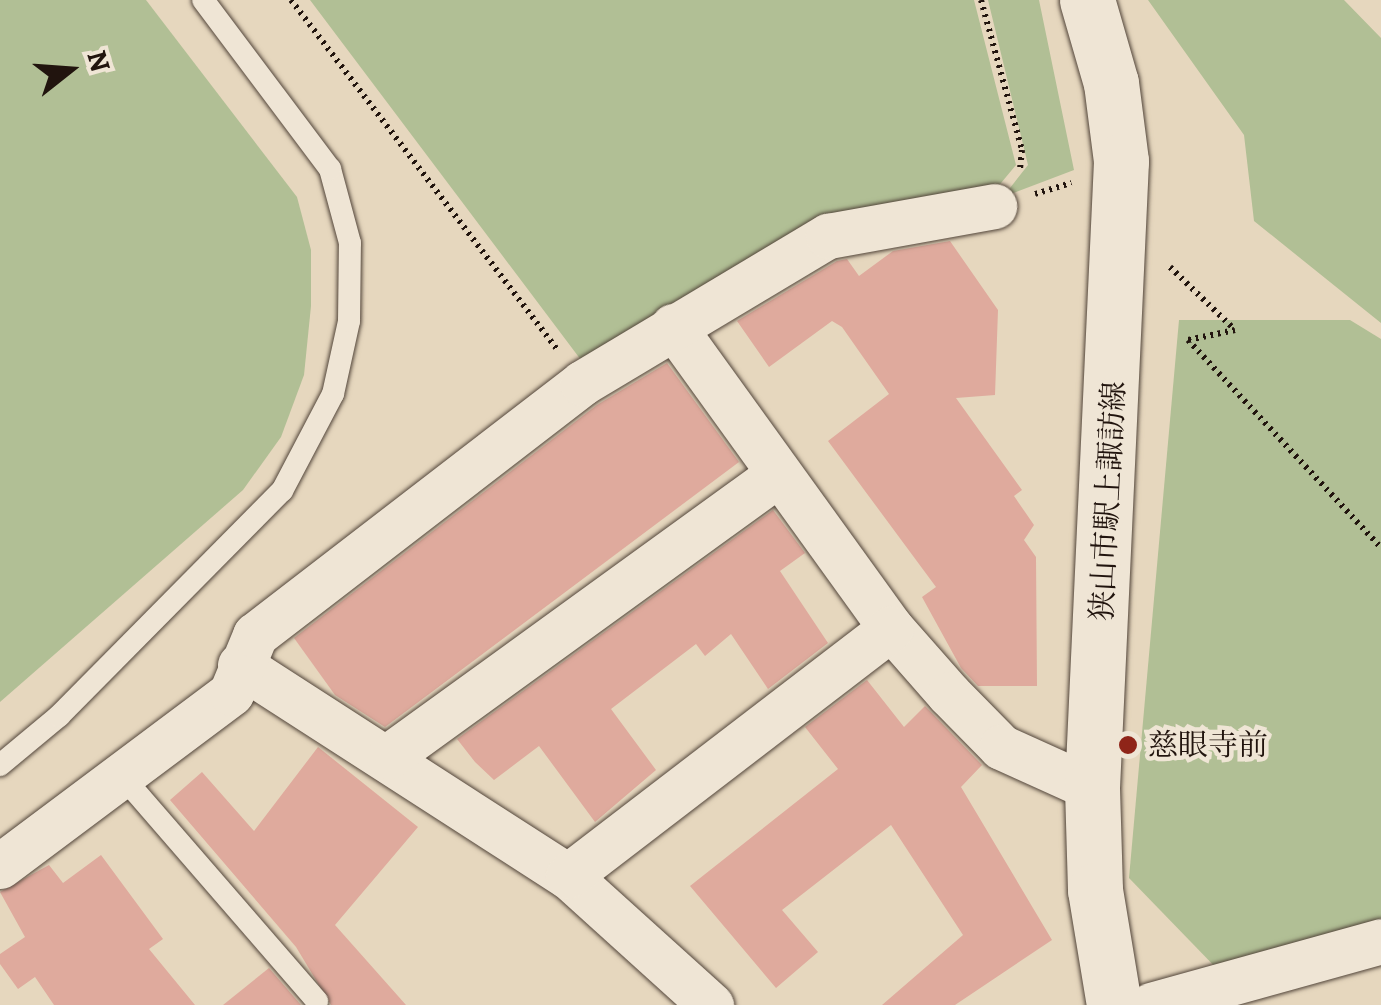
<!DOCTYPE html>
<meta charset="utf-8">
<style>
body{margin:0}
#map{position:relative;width:1381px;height:1005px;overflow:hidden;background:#e6d7be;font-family:Alegreya,"Noto Serif JP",serif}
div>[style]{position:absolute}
.green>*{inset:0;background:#b1bf95}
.building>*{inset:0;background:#dfaa9d}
.path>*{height:6px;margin-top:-3px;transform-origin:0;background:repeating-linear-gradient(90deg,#21140e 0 2.5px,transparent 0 7.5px)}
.roads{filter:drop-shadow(0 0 2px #52453a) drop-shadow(0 0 2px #52453a)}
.service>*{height:22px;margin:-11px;padding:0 11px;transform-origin:11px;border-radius:11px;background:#efe5d5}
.minor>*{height:45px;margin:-22.5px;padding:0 22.5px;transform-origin:22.5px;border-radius:22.5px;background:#efe5d5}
.tertiary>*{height:55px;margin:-27.5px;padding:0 27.5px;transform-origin:27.5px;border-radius:27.5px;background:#efe5d5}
.dots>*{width:28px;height:28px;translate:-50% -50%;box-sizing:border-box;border:5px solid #efe5d5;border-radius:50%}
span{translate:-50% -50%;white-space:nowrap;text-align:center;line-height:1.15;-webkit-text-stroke:9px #efe5d5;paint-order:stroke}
.street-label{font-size:30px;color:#21140e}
.poi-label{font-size:30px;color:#21140e}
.left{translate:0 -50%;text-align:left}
.north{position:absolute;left:20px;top:20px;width:100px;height:100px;-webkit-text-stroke:8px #efe5d5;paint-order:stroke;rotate:73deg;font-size:28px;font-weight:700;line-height:40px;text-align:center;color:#21140e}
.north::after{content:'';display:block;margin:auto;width:35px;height:45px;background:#21140e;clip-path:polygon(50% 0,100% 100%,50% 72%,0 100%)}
</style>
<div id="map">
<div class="green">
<i style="clip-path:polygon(0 0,146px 0,297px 197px,311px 250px,311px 306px,304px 375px,281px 437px,243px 490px,0 702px)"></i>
<i style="clip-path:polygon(310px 0,974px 0,1016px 165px,996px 189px,774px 243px,584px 364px)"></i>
<i style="clip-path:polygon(988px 0,1039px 0,1074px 170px,1003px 197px,1028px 165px)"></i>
<i style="clip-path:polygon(1148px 0,1344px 0,1381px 38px,1381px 323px,1254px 221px,1244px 135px)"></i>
<i style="clip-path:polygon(1179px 320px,1350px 320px,1381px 339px,1381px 930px,1221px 973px,1129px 878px)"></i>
</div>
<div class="building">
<i style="clip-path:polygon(950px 241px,998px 310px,995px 395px,956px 398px,1022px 490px,1014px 496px,1034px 525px,1024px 540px,1036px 557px,1037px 686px,978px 686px,961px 668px,922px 597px,936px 587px,828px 441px,889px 394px,842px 327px,832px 321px,769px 367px,737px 321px,837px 261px,847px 259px,859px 276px,893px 251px)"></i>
<i style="clip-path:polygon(667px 363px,739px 462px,385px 727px,335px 695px,294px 638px,597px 405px)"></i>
<i style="clip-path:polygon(773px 510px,805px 553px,780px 571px,828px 643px,768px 689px,731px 634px,705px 656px,696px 644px,611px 709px,656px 770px,595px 822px,539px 746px,494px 780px,475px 762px,457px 739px)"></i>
<i style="clip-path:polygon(867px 680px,904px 727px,925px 706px,982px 765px,961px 787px,1052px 940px,955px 1005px,882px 1005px,963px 935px,891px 825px,782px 910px,818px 952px,776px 988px,690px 886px,838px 769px,805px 727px)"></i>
<i style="clip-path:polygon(318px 747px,418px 827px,335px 925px,406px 1005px,331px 1005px,296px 947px,170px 800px,202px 772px,254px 831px)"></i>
<i style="clip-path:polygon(101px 855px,163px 939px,149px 949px,195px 1005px,54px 1005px,35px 977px,18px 989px,0 964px,0 954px,25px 937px,0 892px,49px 865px,63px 883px)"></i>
<i style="clip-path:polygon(269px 968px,301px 1005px,223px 1005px)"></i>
</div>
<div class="path">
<i style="left:291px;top:0;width:439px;rotate:52.7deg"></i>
<i style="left:981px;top:0;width:156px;rotate:74.7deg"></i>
<i style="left:1022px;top:150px;width:18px;rotate:96deg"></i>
<i style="left:1035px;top:194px;width:38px;rotate:-17deg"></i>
<i style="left:1170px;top:267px;width:89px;rotate:44.1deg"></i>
<i style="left:1235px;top:330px;width:48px;rotate:168deg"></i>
<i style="left:1188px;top:340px;width:284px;rotate:47.1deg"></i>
</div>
<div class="roads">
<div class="service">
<i style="left:0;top:765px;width:77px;rotate:-39.7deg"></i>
<i style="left:59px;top:716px;width:317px;rotate:-45.3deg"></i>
<i style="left:282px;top:491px;width:110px;rotate:-62.3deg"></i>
<i style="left:333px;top:394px;width:75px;rotate:-77.6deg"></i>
<i style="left:349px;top:321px;width:78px;rotate:-89.3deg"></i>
<i style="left:350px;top:243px;width:77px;rotate:-105.1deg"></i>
<i style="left:330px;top:169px;width:211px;rotate:-126.9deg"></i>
<i style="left:122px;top:776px;width:298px;rotate:49.1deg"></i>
</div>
<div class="minor">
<i style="left:673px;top:326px;width:372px;rotate:54.2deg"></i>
<i style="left:891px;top:628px;width:88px;rotate:48.7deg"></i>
<i style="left:949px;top:694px;width:74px;rotate:45.5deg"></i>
<i style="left:1001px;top:747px;width:100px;rotate:24.3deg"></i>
<i style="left:240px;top:665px;width:390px;rotate:32.8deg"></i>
<i style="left:568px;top:876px;width:193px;rotate:42.1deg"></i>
<i style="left:389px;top:756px;width:480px;rotate:-35.9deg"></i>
<i style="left:0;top:866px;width:289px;rotate:-36.8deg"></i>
<i style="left:231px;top:693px;width:63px;rotate:-67.5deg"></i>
<i style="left:255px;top:635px;width:413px;rotate:-37.6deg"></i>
<i style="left:582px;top:383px;width:287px;rotate:-30.9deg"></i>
<i style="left:828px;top:236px;width:169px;rotate:-10.2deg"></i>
<i style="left:568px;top:876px;width:407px;rotate:-37.5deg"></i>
<i style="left:1151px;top:1005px;width:239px;rotate:-15.5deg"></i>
</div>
<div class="tertiary">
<i style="left:1087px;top:0;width:86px;rotate:73.9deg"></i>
<i style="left:1111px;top:83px;width:79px;rotate:82.7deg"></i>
<i style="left:1121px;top:161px;width:628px;rotate:92.65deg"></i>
<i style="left:1092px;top:788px;width:102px;rotate:88.3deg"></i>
<i style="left:1095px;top:890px;width:117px;rotate:80.6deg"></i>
</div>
</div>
<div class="dots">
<i style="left:1128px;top:745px;background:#8f2418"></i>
</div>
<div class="street-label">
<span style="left:1108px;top:501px;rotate:-87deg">狭山市駅上諏訪線</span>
</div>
<div class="poi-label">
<span class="left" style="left:1148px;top:745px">慈眼寺前</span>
</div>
<div class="north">N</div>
</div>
